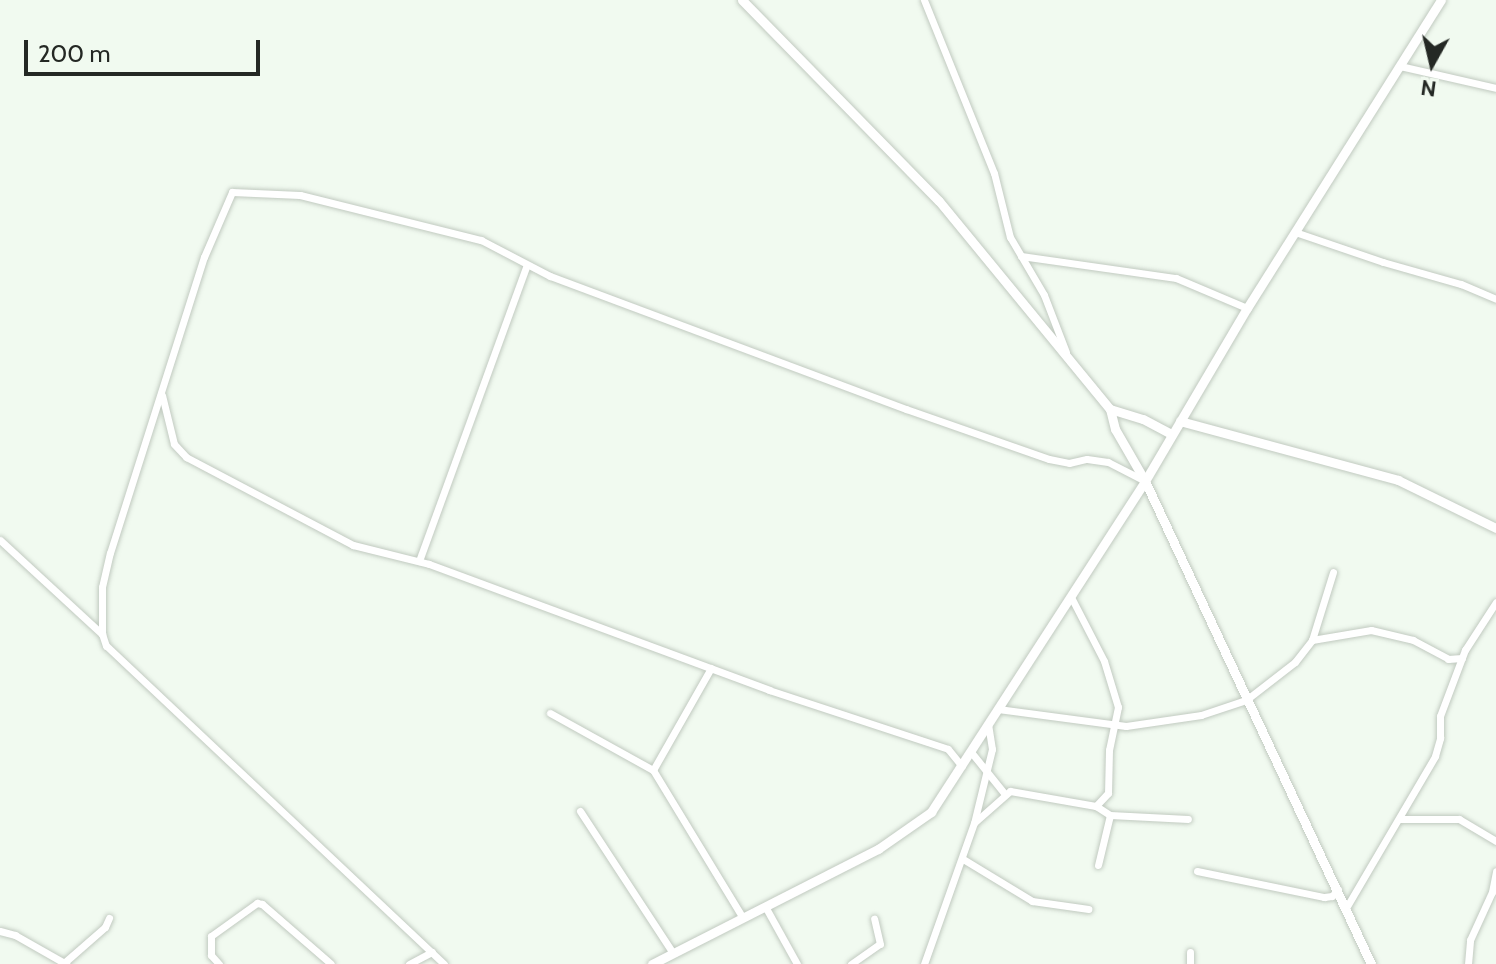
<!DOCTYPE html>
<style>
body{margin:0}
#map{position:relative;width:1496px;height:964px;overflow:hidden;background:#f1faf0;font-family:Cabin,sans-serif}
div>[style]{position:absolute}
.roads{filter:drop-shadow(0 0 2px #c1cac0) drop-shadow(0 0 2px #c1cac0)}
.minor>*{height:7px;margin:-3.5px;padding:0 3.5px;transform-origin:3.5px;border-radius:3.5px;background:#fff}
.tertiary>*{height:9px;margin:-4.5px;padding:0 4.5px;transform-origin:4.5px;border-radius:4.5px;background:#fff}
span{translate:-50% -50%;white-space:nowrap;text-align:center;line-height:1.15;-webkit-text-stroke:8px #f1faf0;paint-order:stroke}
.north{position:absolute;left:1392px;top:24px;width:80px;height:80px;-webkit-text-stroke:6px #f1faf0;paint-order:stroke;rotate:188deg;font-size:22px;font-weight:700;line-height:32px;text-align:center;color:#242824}
.north::after{content:'';display:block;margin:auto;width:28px;height:36px;background:#242824;clip-path:polygon(50% 0,100% 100%,50% 72%,0 100%)}
.scale{position:absolute;left:24px;top:40px;width:236px;height:36px;box-sizing:border-box;border:4px solid #242824;border-top:0;padding-left:10px;font-size:24px;line-height:28px;white-space:nowrap;color:#242824;-webkit-text-stroke:6px #f1faf0;paint-order:stroke}
</style>
<div id="map">
<div class="roads">
<div class="minor">
<i style="left:924px;top:0;width:187px;rotate:68deg"></i>
<i style="left:994px;top:173px;width:66px;rotate:76deg"></i>
<i style="left:1010px;top:237px;width:67px;rotate:59.6deg"></i>
<i style="left:1044px;top:295px;width:61px;rotate:68.9deg"></i>
<i style="left:1400px;top:66px;width:98px;rotate:12.9deg"></i>
<i style="left:1295px;top:232px;width:93px;rotate:18.8deg"></i>
<i style="left:1383px;top:262px;width:81px;rotate:15.8deg"></i>
<i style="left:1461px;top:284px;width:38px;rotate:23deg"></i>
<i style="left:1021px;top:256px;width:157px;rotate:8.1deg"></i>
<i style="left:1176px;top:278px;width:77px;rotate:22.9deg"></i>
<i style="left:162px;top:395px;width:50px;rotate:76.2deg"></i>
<i style="left:174px;top:444px;width:18px;rotate:47deg"></i>
<i style="left:186px;top:457px;width:189px;rotate:27.8deg"></i>
<i style="left:353px;top:545px;width:78px;rotate:14deg"></i>
<i style="left:429px;top:564px;width:363px;rotate:20.3deg"></i>
<i style="left:769px;top:690px;width:188px;rotate:18.2deg"></i>
<i style="left:948px;top:749px;width:22px;rotate:51deg"></i>
<i style="left:0;top:540px;width:139px;rotate:42.7deg"></i>
<i style="left:419px;top:561px;width:315px;rotate:-70deg"></i>
<i style="left:1071px;top:597px;width:72px;rotate:62.7deg"></i>
<i style="left:1104px;top:661px;width:48px;rotate:73.1deg"></i>
<i style="left:1118px;top:707px;width:44px;rotate:101.8deg"></i>
<i style="left:1109px;top:750px;width:43px;rotate:91.3deg"></i>
<i style="left:1108px;top:793px;width:18px;rotate:133deg"></i>
<i style="left:1312px;top:640px;width:60px;rotate:-9.6deg"></i>
<i style="left:1371px;top:630px;width:43px;rotate:13.4deg"></i>
<i style="left:1413px;top:640px;width:40px;rotate:28deg"></i>
<i style="left:1448px;top:659px;width:14px;rotate:-4deg"></i>
<i style="left:711px;top:668px;width:117px;rotate:119.6deg"></i>
<i style="left:653px;top:770px;width:173px;rotate:58.7deg"></i>
<i style="left:998px;top:709px;width:129px;rotate:7.6deg"></i>
<i style="left:1126px;top:726px;width:76px;rotate:-8.3deg"></i>
<i style="left:1201px;top:715px;width:47px;rotate:-18.4deg"></i>
<i style="left:1246px;top:700px;width:62px;rotate:-37.8deg"></i>
<i style="left:1295px;top:662px;width:28px;rotate:-52deg"></i>
<i style="left:1312px;top:640px;width:71px;rotate:-72.8deg"></i>
<i style="left:550px;top:713px;width:118px;rotate:29deg"></i>
<i style="left:971px;top:752px;width:53px;rotate:51.2deg"></i>
<i style="left:580px;top:811px;width:170px;rotate:56.8deg"></i>
<i style="left:1400px;top:819px;width:59px"></i>
<i style="left:1459px;top:819px;width:43px;rotate:30.7deg"></i>
<i style="left:975px;top:822px;width:47px;rotate:-41.5deg"></i>
<i style="left:1010px;top:791px;width:87px;rotate:9.9deg"></i>
<i style="left:1096px;top:806px;width:17px;rotate:33deg"></i>
<i style="left:1110px;top:815px;width:78px;rotate:2.9deg"></i>
<i style="left:963px;top:859px;width:81px;rotate:31.3deg"></i>
<i style="left:1032px;top:901px;width:57px;rotate:8.1deg"></i>
<i style="left:1098px;top:865px;width:51px;rotate:-76.5deg"></i>
<i style="left:1197px;top:871px;width:130px;rotate:11.6deg"></i>
<i style="left:1324px;top:897px;width:8px;rotate:-7deg"></i>
<i style="left:1332px;top:896px;width:9px;rotate:-49deg"></i>
<i style="left:766px;top:908px;width:64px;rotate:61deg"></i>
<i style="left:1346px;top:908px;width:176px;rotate:-59.6deg"></i>
<i style="left:1435px;top:756px;width:19px;rotate:-74deg"></i>
<i style="left:1440px;top:738px;width:22px;rotate:-90deg"></i>
<i style="left:1440px;top:716px;width:71px;rotate:-69.3deg"></i>
<i style="left:1465px;top:650px;width:57px;rotate:-57.1deg"></i>
<i style="left:0;top:931px;width:16px;rotate:15deg"></i>
<i style="left:15px;top:935px;width:59px;rotate:29.6deg"></i>
<i style="left:1190px;top:952px;width:12px;rotate:90deg"></i>
<i style="left:65px;top:962px;width:53px;rotate:-41.2deg"></i>
<i style="left:105px;top:927px;width:10px;rotate:-66deg"></i>
<i style="left:219px;top:964px;width:12px;rotate:-132deg"></i>
<i style="left:211px;top:955px;width:19px;rotate:-90deg"></i>
<i style="left:211px;top:936px;width:57px;rotate:-35.7deg"></i>
<i style="left:257px;top:903px;width:5px;rotate:11deg"></i>
<i style="left:262px;top:904px;width:91px;rotate:41deg"></i>
<i style="left:409px;top:964px;width:26px;rotate:-28deg"></i>
<i style="left:444px;top:964px;width:464px;rotate:-136.7deg"></i>
<i style="left:106px;top:646px;width:13px;rotate:-108deg"></i>
<i style="left:102px;top:634px;width:47px;rotate:-90deg"></i>
<i style="left:102px;top:587px;width:35px;rotate:-77deg"></i>
<i style="left:110px;top:553px;width:311px;rotate:-72.4deg"></i>
<i style="left:204px;top:257px;width:71px;rotate:-66.7deg"></i>
<i style="left:232px;top:192px;width:68px;rotate:2.5deg"></i>
<i style="left:300px;top:195px;width:187px;rotate:14deg"></i>
<i style="left:481px;top:240px;width:78px;rotate:27.6deg"></i>
<i style="left:550px;top:276px;width:380px;rotate:20.5deg"></i>
<i style="left:906px;top:409px;width:151px;rotate:19.3deg"></i>
<i style="left:1049px;top:459px;width:20px;rotate:11deg"></i>
<i style="left:1069px;top:463px;width:18px;rotate:-13deg"></i>
<i style="left:1087px;top:459px;width:21px;rotate:8deg"></i>
<i style="left:1108px;top:462px;width:42px;rotate:27.2deg"></i>
<i style="left:851px;top:964px;width:35px;rotate:-35deg"></i>
<i style="left:880px;top:944px;width:26px;rotate:-103deg"></i>
<i style="left:924px;top:964px;width:150px;rotate:-70.5deg"></i>
<i style="left:974px;top:823px;width:76px;rotate:-76.3deg"></i>
<i style="left:992px;top:749px;width:24px;rotate:-99deg"></i>
<i style="left:1468px;top:964px;width:24px;rotate:-85deg"></i>
<i style="left:1470px;top:940px;width:53px;rotate:-65.4deg"></i>
<i style="left:1492px;top:892px;width:21px;rotate:-79deg"></i>
</div>
<div class="tertiary">
<i style="left:742px;top:0;width:281px;rotate:45.6deg"></i>
<i style="left:939px;top:201px;width:269px;rotate:50.6deg"></i>
<i style="left:1110px;top:409px;width:21px;rotate:76deg"></i>
<i style="left:1115px;top:429px;width:60px;rotate:60deg"></i>
<i style="left:1145px;top:481px;width:533px;rotate:64.92deg"></i>
<i style="left:1110px;top:409px;width:34px;rotate:17deg"></i>
<i style="left:1143px;top:419px;width:32px;rotate:28deg"></i>
<i style="left:1180px;top:421px;width:226px;rotate:15.1deg"></i>
<i style="left:1398px;top:480px;width:109px;rotate:26.1deg"></i>
<i style="left:652px;top:964px;width:254px;rotate:-27deg"></i>
<i style="left:878px;top:849px;width:65px;rotate:-34.9deg"></i>
<i style="left:931px;top:812px;width:394px;rotate:-57.1deg"></i>
<i style="left:1145px;top:481px;width:201px;rotate:-59.5deg"></i>
<i style="left:1247px;top:308px;width:364px;rotate:-57.8deg"></i>
</div>
</div>
<div class="north">N</div>
<div class="scale">200 m</div>
</div>
